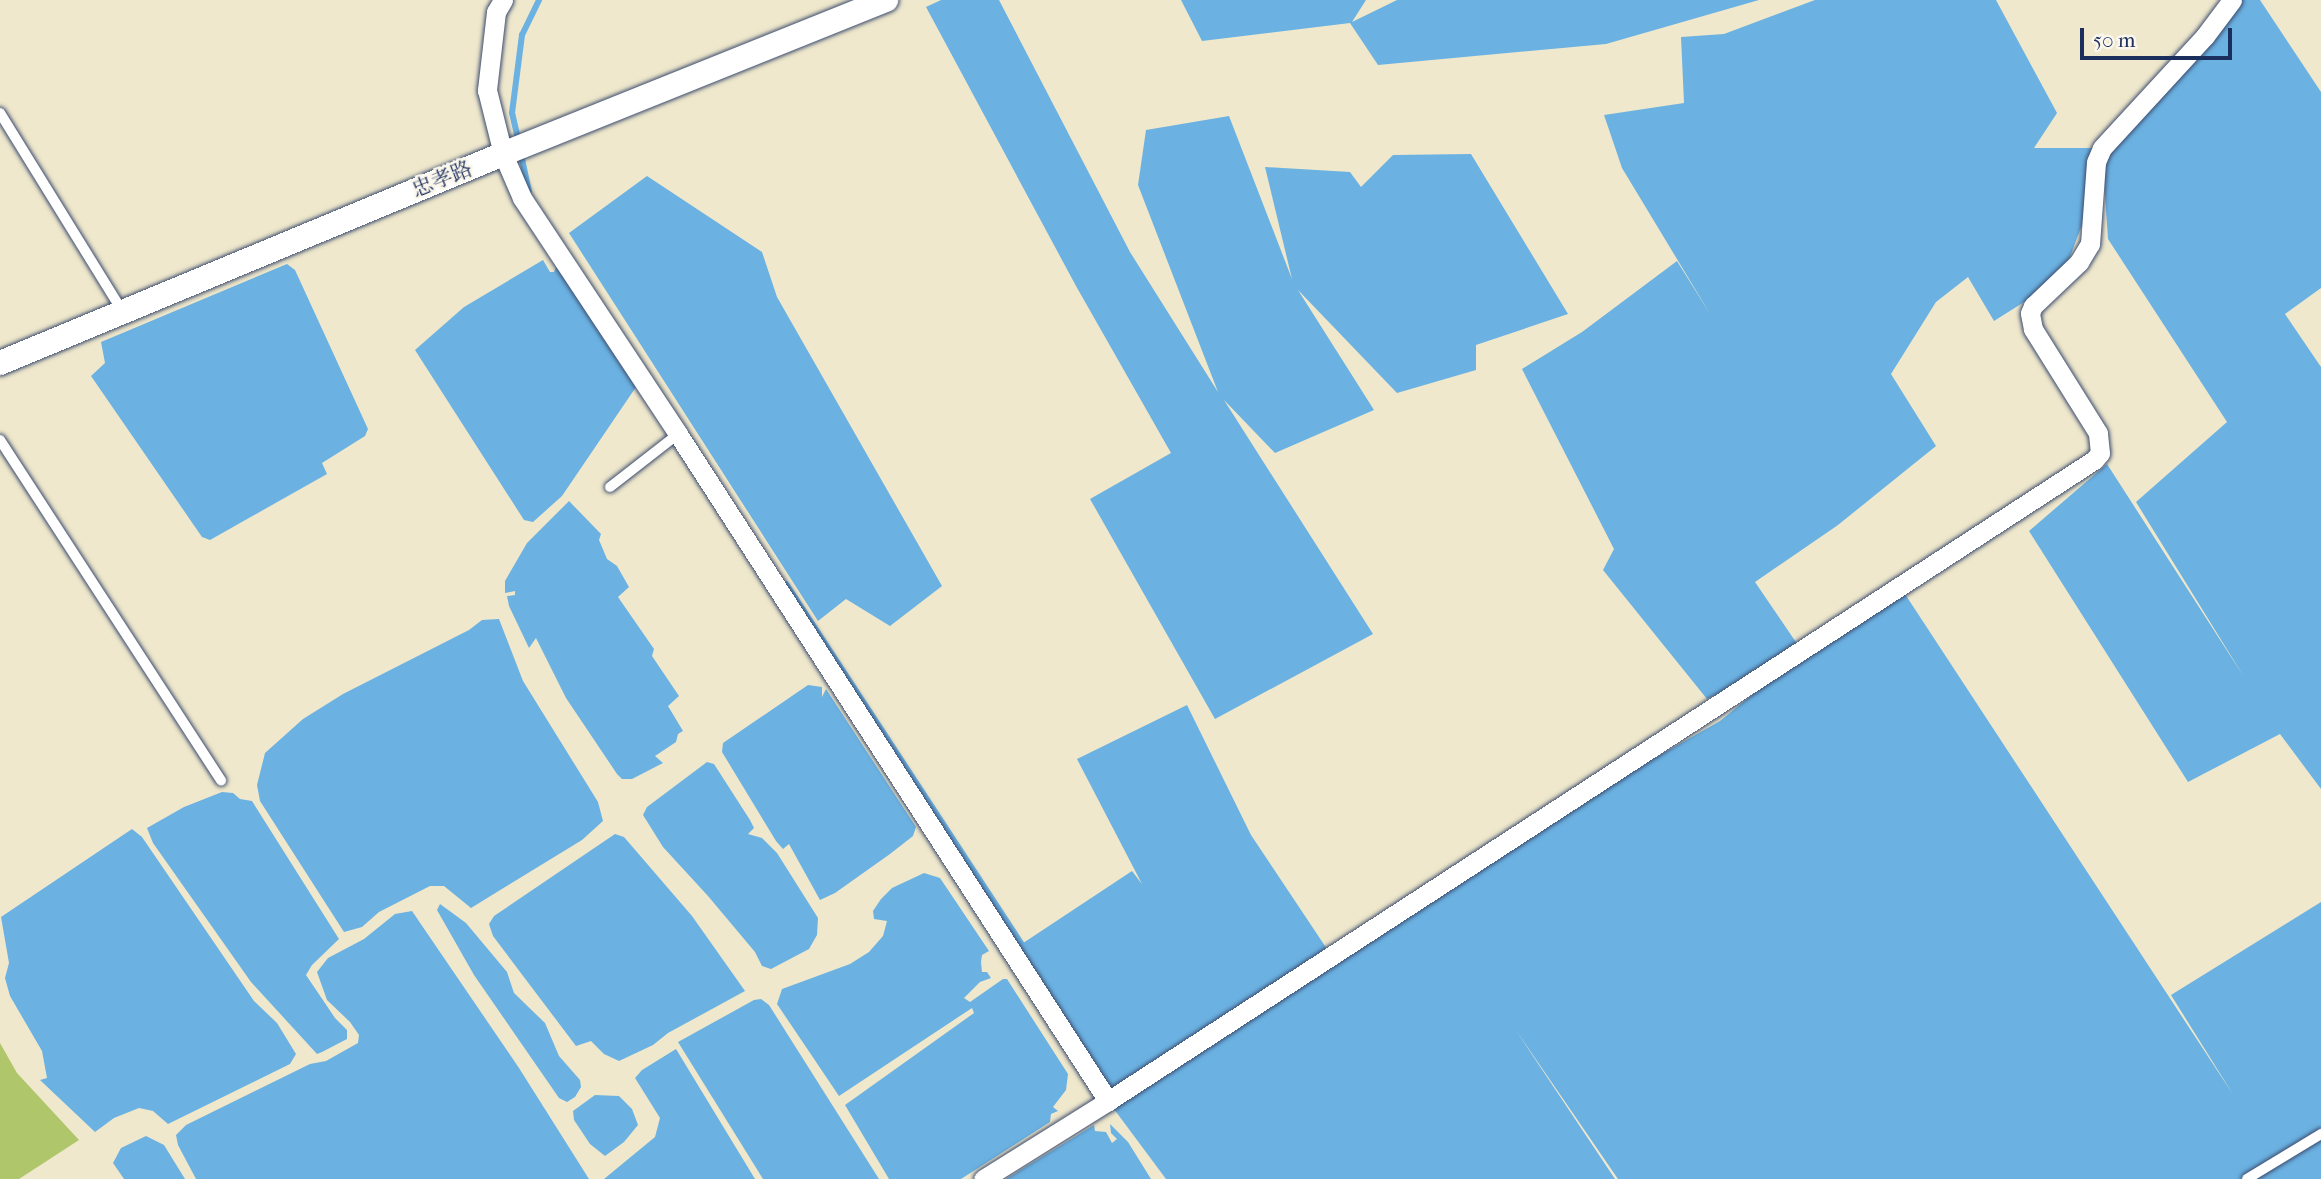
<!DOCTYPE html>
<meta charset="utf-8">
<style>
body{margin:0}
#map{position:relative;width:2321px;height:1179px;overflow:hidden;background:#efe8cc;font-family:"IM FELL French Canon","Noto Serif TC",serif}
div>[style]{position:absolute}
.green>*{inset:0;background:#afc66b}
.water>*{inset:0;background:#6bb2e2}
.stream>*{height:6px;margin:-3px;padding:0 3px;transform-origin:3px;border-radius:3px;background:#6bb2e2}
.roads{filter:drop-shadow(0 0 2px #3b4b6e) drop-shadow(0 0 2px #3b4b6e)}
.service>*{height:10px;margin:-5px;padding:0 5px;transform-origin:5px;border-radius:5px;background:#fff}
.minor>*{height:19px;margin:-9.5px;padding:0 9.5px;transform-origin:9.5px;border-radius:9.5px;background:#fff}
.tertiary>*{height:24px;margin:-12px;padding:0 12px;transform-origin:12px;border-radius:12px;background:#fff}
span{translate:-50% -50%;white-space:nowrap;text-align:center;line-height:1.15;-webkit-text-stroke:5px #fbf7ec;paint-order:stroke}
.street-label{font-size:21px;color:#1b2f5e}
.scale{position:absolute;left:2080px;top:28px;width:152px;height:32px;box-sizing:border-box;border:4px solid #1b2f5e;border-top:0;padding-left:9px;font-size:21px;line-height:24px;white-space:nowrap;color:#1b2f5e;-webkit-text-stroke:5px #fbf7ec;paint-order:stroke}
</style>
<div id="map">
<div class="green">
<i style="clip-path:polygon(0 1043px,17px 1073px,79px 1140px,19px 1179px,0 1179px)"></i>
</div>
<div class="water">
<i style="clip-path:polygon(941px 0,999px 0,1130px 252px,1218px 392px,1138px 185px,1146px 130px,1229px 116px,1292px 279px,1265px 167px,1350px 172px,1361px 187px,1393px 155px,1471px 154px,1568px 314px,1476px 345px,1476px 370px,1397px 393px,1298px 290px,1374px 410px,1275px 453px,1224px 400px,1373px 634px,1215px 719px,1090px 499px,1171px 453px,1076px 286px,926px 7px)"></i>
<i style="clip-path:polygon(1181px 0,1366px 0,1352px 22px,1397px 0,1759px 0,1606px 44px,1378px 65px,1350px 23px,1202px 41px)"></i>
<i style="clip-path:polygon(1815px 0,1996px 0,2057px 113px,2034px 148px,2102px 148px,2230px 0,2260px 0,2321px 92px,2321px 288px,2285px 314px,2321px 367px,2321px 789px,2280px 734px,2188px 782px,2029px 531px,2107px 464px,2244px 677px,2136px 502px,2227px 422px,2108px 239px,2102px 152px,2094px 193px,2062px 278px,1994px 321px,1968px 277px,1936px 302px,1891px 374px,1936px 446px,1838px 525px,1755px 582px,1804px 654px,1903px 591px,2234px 1096px,2171px 995px,2321px 902px,2321px 1179px,1618px 1179px,1515px 1029px,1615px 1179px,1166px 1179px,1105px 1097px,1008px 953px,1132px 871px,1142px 884px,1077px 759px,1187px 705px,1251px 835px,1331px 955px,1519px 835px,1720px 721px,1800px 656px,1707px 699px,1603px 570px,1614px 549px,1522px 369px,1582px 332px,1677px 261px,1712px 317px,1622px 168px,1604px 115px,1684px 103px,1681px 37px,1724px 34px)"></i>
<i style="clip-path:polygon(647px 176px,762px 252px,777px 297px,942px 586px,890px 626px,846px 599px,818px 621px,569px 233px)"></i>
<i style="clip-path:polygon(543px 260px,550px 272px,554px 272px,556px 267px,573px 290px,636px 387px,562px 496px,533px 522px,524px 520px,415px 350px,464px 307px)"></i>
<i style="clip-path:polygon(287px 264px,295px 270px,368px 429px,365px 436px,322px 463px,327px 474px,210px 540px,202px 537px,91px 376px,105px 363px,101px 342px)"></i>
<i style="clip-path:polygon(569px 501px,601px 534px,599px 540px,607px 559px,617px 566px,629px 587px,618px 597px,654px 649px,652px 656px,679px 696px,668px 706px,683px 731px,678px 734px,676px 742px,655px 756px,663px 763px,632px 779px,622px 779px,617px 774px,566px 698px,536px 638px,529px 648px,509px 606px,507px 596px,515px 595px,515px 591px,505px 593px,505px 581px,527px 543px)"></i>
<i style="clip-path:polygon(499px 619px,523px 681px,598px 802px,603px 821px,582px 840px,471px 908px,444px 886px,430px 886px,379px 912px,362px 927px,344px 932px,260px 801px,257px 785px,265px 753px,303px 719px,343px 694px,469px 630px,482px 620px)"></i>
<i style="clip-path:polygon(808px 685px,822px 687px,822px 697px,826px 689px,916px 827px,913px 836px,890px 854px,835px 893px,820px 900px,789px 844px,783px 849px,776px 841px,722px 752px,723px 743px)"></i>
<i style="clip-path:polygon(707px 762px,714px 764px,750px 820px,754px 828px,748px 834px,762px 838px,777px 853px,818px 918px,817px 935px,809px 949px,771px 969px,762px 966px,755px 952px,708px 896px,663px 847px,643px 815px,647px 807px)"></i>
<i style="clip-path:polygon(222px 792px,233px 793px,240px 799px,252px 801px,339px 939px,312px 965px,306px 975px,335px 1018px,347px 1030px,347px 1039px,322px 1052px,317px 1054px,251px 982px,153px 843px,147px 828px,184px 807px)"></i>
<i style="clip-path:polygon(132px 829px,142px 837px,254px 1001px,277px 1023px,296px 1054px,290px 1064px,168px 1124px,153px 1111px,139px 1108px,114px 1118px,95px 1132px,40px 1080px,47px 1078px,42px 1051px,10px 996px,5px 978px,9px 963px,1px 917px)"></i>
<i style="clip-path:polygon(615px 834px,624px 837px,692px 916px,745px 991px,668px 1033px,653px 1045px,619px 1061px,604px 1054px,591px 1041px,576px 1046px,493px 936px,489px 924px,494px 916px)"></i>
<i style="clip-path:polygon(924px 873px,940px 878px,989px 951px,982px 955px,981px 962px,982px 972px,987px 972px,991px 978px,980px 982px,964px 998px,970px 1002px,1003px 979px,1007px 979px,1068px 1074px,1066px 1090px,1053px 1107px,1058px 1111px,1051px 1114px,1050px 1122px,961px 1179px,889px 1179px,845px 1105px,974px 1013px,972px 1008px,839px 1096px,777px 1004px,782px 989px,850px 964px,869px 952px,883px 936px,887px 921px,874px 919px,873px 911px,881px 899px,892px 888px)"></i>
<i style="clip-path:polygon(440px 904px,466px 923px,507px 972px,514px 993px,545px 1023px,559px 1056px,580px 1080px,581px 1087px,575px 1097px,567px 1102px,559px 1098px,474px 975px,437px 910px)"></i>
<i style="clip-path:polygon(412px 911px,519px 1068px,589px 1179px,196px 1179px,178px 1145px,176px 1135px,186px 1125px,310px 1064px,326px 1061px,358px 1043px,359px 1035px,350px 1022px,327px 1000px,317px 972px,328px 958px,364px 939px,395px 914px)"></i>
<i style="clip-path:polygon(761px 999px,769px 1005px,879px 1179px,763px 1179px,678px 1042px,754px 1000px)"></i>
<i style="clip-path:polygon(676px 1049px,755px 1179px,604px 1179px,655px 1137px,660px 1118px,635px 1078px,642px 1070px)"></i>
<i style="clip-path:polygon(595px 1095px,619px 1096px,632px 1109px,638px 1125px,624px 1142px,605px 1156px,590px 1144px,574px 1120px,573px 1111px)"></i>
<i style="clip-path:polygon(1110px 1124px,1128px 1142px,1151px 1179px,1006px 1179px,1094px 1125px,1095px 1131px,1106px 1132px,1112px 1143px,1117px 1139px,1111px 1133px)"></i>
<i style="clip-path:polygon(146px 1136px,164px 1145px,185px 1179px,124px 1179px,113px 1163px,121px 1148px)"></i>
</div>
<div class="stream">
<i style="left:519px;top:143px;width:31px;rotate:-103deg"></i>
<i style="left:512px;top:113px;width:79px;rotate:-82.7deg"></i>
<i style="left:522px;top:35px;width:39px;rotate:-64deg"></i>
<i style="left:521px;top:154px;width:38px;rotate:78deg"></i>
<i style="left:786px;top:584px;width:436px;rotate:56.8deg"></i>
</div>
<div class="roads">
<div class="service">
<i style="left:0;top:113px;width:234px;rotate:58.3deg"></i>
<i style="left:0;top:440px;width:406px;rotate:57deg"></i>
<i style="left:610px;top:487px;width:86px;rotate:-37.9deg"></i>
<i style="left:2247px;top:1179px;width:87px;rotate:-31.3deg"></i>
</div>
<div class="minor">
<i style="left:503px;top:0;width:14px;rotate:120deg"></i>
<i style="left:496px;top:12px;width:79px;rotate:96.6deg"></i>
<i style="left:487px;top:90px;width:66px;rotate:76deg"></i>
<i style="left:503px;top:154px;width:48px;rotate:66.6deg"></i>
<i style="left:522px;top:198px;width:283px;rotate:56.5deg"></i>
<i style="left:678px;top:434px;width:794px;rotate:57.19deg"></i>
<i style="left:1108px;top:1101px;width:147px;rotate:148deg"></i>
<i style="left:1108px;top:1101px;width:1176px;rotate:-33.03deg"></i>
<i style="left:2094px;top:460px;width:9px;rotate:-49deg"></i>
<i style="left:2100px;top:453px;width:20px;rotate:-96deg"></i>
<i style="left:2098px;top:433px;width:123px;rotate:-122deg"></i>
<i style="left:2033px;top:329px;width:16px;rotate:-101deg"></i>
<i style="left:2030px;top:313px;width:8px;rotate:-67deg"></i>
<i style="left:2033px;top:306px;width:64px;rotate:-43.7deg"></i>
<i style="left:2079px;top:262px;width:21px;rotate:-59deg"></i>
<i style="left:2090px;top:244px;width:82px;rotate:-85.8deg"></i>
<i style="left:2096px;top:162px;width:15px;rotate:-67deg"></i>
<i style="left:2102px;top:148px;width:152px;rotate:-47.4deg"></i>
<i style="left:2205px;top:36px;width:45px;rotate:-53.1deg"></i>
</div>
<div class="tertiary">
<i style="left:0;top:363px;width:545px;rotate:-22.56deg"></i>
<i style="left:503px;top:154px;width:413px;rotate:-21.9deg"></i>
</div>
</div>
<div class="street-label">
<span style="left:442px;top:179px;rotate:-22deg">忠孝路</span>
</div>
<div class="scale">50 m</div>
</div>
